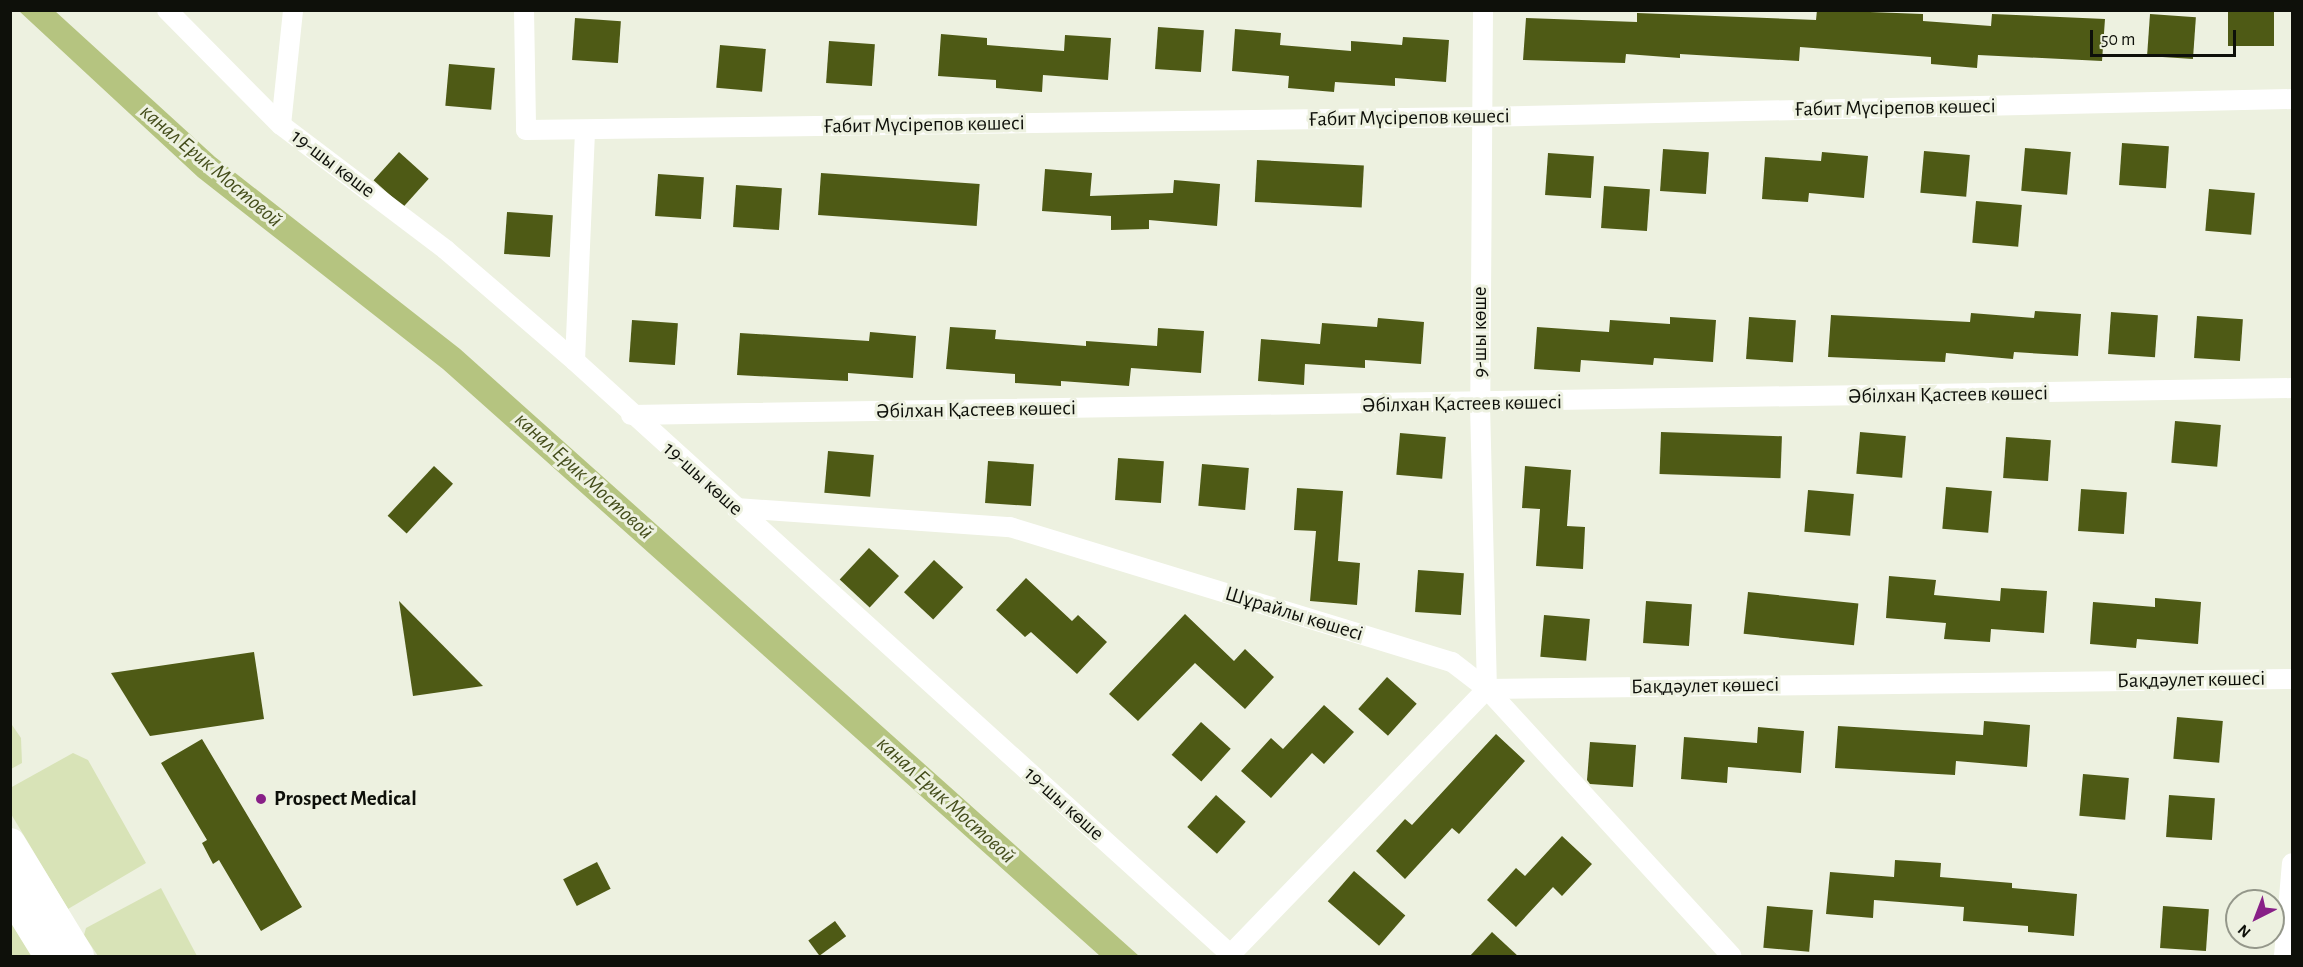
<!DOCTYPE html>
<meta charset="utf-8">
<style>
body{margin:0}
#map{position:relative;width:2303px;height:967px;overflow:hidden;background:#edf1e0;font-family:"Alegreya Sans",sans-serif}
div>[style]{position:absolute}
.green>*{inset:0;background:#d8e3b7}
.water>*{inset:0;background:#b5c480}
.building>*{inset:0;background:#4e5a15;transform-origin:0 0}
.minor>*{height:20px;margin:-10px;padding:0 10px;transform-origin:10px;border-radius:10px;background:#fff}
.primary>*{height:32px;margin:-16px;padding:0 16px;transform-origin:16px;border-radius:16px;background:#fff}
.dots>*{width:16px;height:16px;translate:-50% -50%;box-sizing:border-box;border:3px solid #edf1e0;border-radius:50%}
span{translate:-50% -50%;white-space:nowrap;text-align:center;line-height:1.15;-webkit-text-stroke:6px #edf1e0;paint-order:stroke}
.street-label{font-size:21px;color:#0e100a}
.poi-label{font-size:21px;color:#0e100a;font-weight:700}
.left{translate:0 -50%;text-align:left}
.water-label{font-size:22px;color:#444d1b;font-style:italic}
.frame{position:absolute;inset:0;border:12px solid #0e100a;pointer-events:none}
.north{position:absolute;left:2225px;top:889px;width:60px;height:60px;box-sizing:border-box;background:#edf1e0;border:2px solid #94978a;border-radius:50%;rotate:222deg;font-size:16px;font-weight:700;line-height:24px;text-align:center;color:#0e100a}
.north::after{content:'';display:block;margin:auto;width:21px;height:27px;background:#882087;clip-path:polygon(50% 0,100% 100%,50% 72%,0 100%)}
.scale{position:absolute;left:2090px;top:30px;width:146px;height:27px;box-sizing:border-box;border:3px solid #0e100a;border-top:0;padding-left:8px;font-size:18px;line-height:21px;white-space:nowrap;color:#0e100a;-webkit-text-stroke:4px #edf1e0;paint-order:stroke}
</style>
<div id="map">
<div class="green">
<i style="clip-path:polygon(10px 722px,21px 738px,22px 763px,11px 769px)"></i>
<i style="clip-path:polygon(73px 753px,88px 760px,146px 863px,68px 909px,11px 814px,10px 788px)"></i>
<i style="clip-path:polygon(161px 888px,197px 956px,98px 956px,84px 935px,86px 928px)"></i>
<i style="clip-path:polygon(10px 922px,11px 922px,32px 956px,11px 956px)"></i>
</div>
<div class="water">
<i style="clip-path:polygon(19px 11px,55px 11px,215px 157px,460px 349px,1139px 956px,1100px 956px,443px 369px,198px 177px)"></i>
</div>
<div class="building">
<i style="clip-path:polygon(1817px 10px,1923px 14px,1923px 21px,1991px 26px,1992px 14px,2105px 19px,2102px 61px,1978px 55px,1977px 68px,1931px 64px,1931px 57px,1800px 47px,1799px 61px,1680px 54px,1680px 58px,1626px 54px,1625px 63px,1523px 60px,1526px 18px,1637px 22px,1637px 13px,1816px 20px)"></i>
<i style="left:2228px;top:10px;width:46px;height:36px"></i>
<i style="left:2150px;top:14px;width:46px;height:42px;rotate:4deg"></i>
<i style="left:575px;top:18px;width:46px;height:42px;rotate:4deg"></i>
<i style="left:1158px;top:27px;width:46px;height:42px;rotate:4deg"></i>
<i style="clip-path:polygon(1235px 29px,1281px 33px,1280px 45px,1351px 51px,1351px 41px,1402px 45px,1403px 37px,1449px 40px,1446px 82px,1395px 78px,1395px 86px,1335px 82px,1334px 92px,1288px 88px,1289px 76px,1232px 71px)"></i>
<i style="clip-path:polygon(941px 34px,987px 38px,987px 45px,1064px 51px,1065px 35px,1111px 38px,1108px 80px,1043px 75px,1042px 92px,996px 88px,996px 80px,938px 76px)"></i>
<i style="left:829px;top:41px;width:46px;height:42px;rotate:4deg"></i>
<i style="left:720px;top:45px;width:46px;height:43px;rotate:5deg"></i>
<i style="left:449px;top:64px;width:46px;height:42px;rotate:5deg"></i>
<i style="left:2122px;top:143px;width:47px;height:42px;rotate:4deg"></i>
<i style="left:2025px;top:148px;width:46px;height:43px;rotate:5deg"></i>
<i style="left:1663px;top:149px;width:46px;height:42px;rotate:4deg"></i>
<i style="left:1924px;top:151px;width:46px;height:42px;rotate:5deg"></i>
<i style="left:399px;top:152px;width:40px;height:38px;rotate:42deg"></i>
<i style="clip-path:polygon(1822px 152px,1868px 156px,1864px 198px,1809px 193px,1808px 202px,1762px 199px,1765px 157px,1821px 161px)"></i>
<i style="left:1548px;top:153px;width:46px;height:42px;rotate:4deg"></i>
<i style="left:1257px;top:160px;width:107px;height:42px;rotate:3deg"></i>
<i style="clip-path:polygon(1045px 169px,1092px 173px,1090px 196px,1173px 193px,1174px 180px,1220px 184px,1217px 226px,1149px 220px,1149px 229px,1111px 230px,1111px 216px,1042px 211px)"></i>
<i style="left:821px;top:173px;width:159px;height:42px;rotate:4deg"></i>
<i style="left:658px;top:174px;width:46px;height:42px;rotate:4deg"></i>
<i style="left:736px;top:185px;width:46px;height:42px;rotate:4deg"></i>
<i style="left:1604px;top:186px;width:46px;height:42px;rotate:4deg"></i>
<i style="left:2209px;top:189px;width:46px;height:42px;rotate:5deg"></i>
<i style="left:1976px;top:201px;width:46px;height:42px;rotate:5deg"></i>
<i style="left:507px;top:212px;width:46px;height:42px;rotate:4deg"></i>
<i style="clip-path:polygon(2035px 311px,2081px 314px,2078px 356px,2014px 352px,2013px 359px,1946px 353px,1945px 362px,1828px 357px,1831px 315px,1970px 322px,1971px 313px,2034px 318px)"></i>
<i style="left:2111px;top:312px;width:47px;height:42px;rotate:4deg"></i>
<i style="left:2197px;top:316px;width:46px;height:42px;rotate:4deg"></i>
<i style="clip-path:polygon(1670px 317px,1716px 320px,1713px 362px,1654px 358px,1653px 365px,1581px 360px,1580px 372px,1534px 369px,1537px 327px,1609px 332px,1610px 320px,1670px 324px)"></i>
<i style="left:1749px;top:317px;width:47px;height:42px;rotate:4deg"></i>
<i style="clip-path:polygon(1378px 318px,1424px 322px,1421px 364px,1365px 360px,1365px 368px,1305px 364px,1304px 385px,1258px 381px,1261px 339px,1320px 344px,1322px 323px,1377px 327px)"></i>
<i style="left:632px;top:320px;width:46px;height:42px;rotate:4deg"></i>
<i style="clip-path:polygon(950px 327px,996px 330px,995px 339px,1086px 346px,1086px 341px,1157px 346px,1158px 328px,1204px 331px,1201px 373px,1131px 368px,1129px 386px,1061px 381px,1061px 386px,1015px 383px,1015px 374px,946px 369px)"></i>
<i style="clip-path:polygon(870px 332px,916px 336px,913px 378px,848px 373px,848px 381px,737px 375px,740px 333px,869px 341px)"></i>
<i style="left:2175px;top:421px;width:46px;height:42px;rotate:5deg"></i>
<i style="left:1661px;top:432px;width:121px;height:42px;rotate:2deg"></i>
<i style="left:1860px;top:432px;width:46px;height:42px;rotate:5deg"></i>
<i style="left:1400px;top:433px;width:46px;height:42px;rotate:5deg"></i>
<i style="left:2006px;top:437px;width:45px;height:41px;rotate:4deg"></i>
<i style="left:828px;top:451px;width:46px;height:42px;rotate:5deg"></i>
<i style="left:1118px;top:458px;width:46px;height:42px;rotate:4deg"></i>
<i style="left:988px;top:461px;width:46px;height:42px;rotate:4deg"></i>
<i style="left:1202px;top:464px;width:47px;height:42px;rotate:5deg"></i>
<i style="left:434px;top:466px;width:26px;height:68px;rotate:43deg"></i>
<i style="clip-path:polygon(1525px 466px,1571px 470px,1567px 526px,1585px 527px,1583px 569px,1536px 566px,1540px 509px,1522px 508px)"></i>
<i style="left:1946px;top:487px;width:46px;height:42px;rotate:5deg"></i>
<i style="clip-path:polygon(1297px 488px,1343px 491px,1338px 561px,1360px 563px,1357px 605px,1310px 601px,1316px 531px,1294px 530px)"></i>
<i style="left:2081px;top:489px;width:46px;height:42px;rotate:4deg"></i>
<i style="left:1808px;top:490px;width:46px;height:42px;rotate:5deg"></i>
<i style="left:869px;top:548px;width:41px;height:43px;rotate:43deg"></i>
<i style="left:934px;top:560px;width:40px;height:44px;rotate:43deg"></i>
<i style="left:1418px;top:570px;width:46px;height:42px;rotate:4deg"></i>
<i style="clip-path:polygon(1889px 576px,1936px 580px,1934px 595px,2000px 601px,2001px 588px,2047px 591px,2044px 633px,1991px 629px,1990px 642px,1944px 639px,1946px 623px,1886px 618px)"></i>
<i style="clip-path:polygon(1026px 578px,1072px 621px,1078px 615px,1107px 642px,1077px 674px,1031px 632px,1025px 637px,996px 610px)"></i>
<i style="left:1748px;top:592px;width:111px;height:42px;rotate:6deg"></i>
<i style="clip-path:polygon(2155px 598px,2201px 602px,2198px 644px,2137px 639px,2136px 648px,2090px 644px,2093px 602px,2155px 607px)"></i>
<i style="clip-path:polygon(399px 601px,483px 686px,413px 696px)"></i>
<i style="left:1646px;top:601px;width:46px;height:42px;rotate:4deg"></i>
<i style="clip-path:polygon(1185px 614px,1234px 661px,1245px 649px,1274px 677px,1245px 709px,1195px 663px,1138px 721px,1109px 694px)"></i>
<i style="left:1544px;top:615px;width:46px;height:42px;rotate:5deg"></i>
<i style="clip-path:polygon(254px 652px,264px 719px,150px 736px,111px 673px)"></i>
<i style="left:1387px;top:677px;width:40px;height:43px;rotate:42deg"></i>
<i style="clip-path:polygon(1324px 705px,1354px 732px,1324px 764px,1312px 753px,1271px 798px,1241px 771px,1271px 738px,1283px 749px)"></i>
<i style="left:2177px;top:717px;width:46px;height:42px;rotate:5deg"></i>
<i style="clip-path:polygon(1984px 721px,2030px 725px,2027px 767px,1956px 761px,1955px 775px,1835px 768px,1838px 726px,1983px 735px)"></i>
<i style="left:1201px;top:722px;width:40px;height:44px;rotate:42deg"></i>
<i style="clip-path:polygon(1758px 727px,1804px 731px,1801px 773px,1728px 767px,1727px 783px,1681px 779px,1684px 737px,1757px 743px)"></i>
<i style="clip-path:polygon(1496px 734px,1525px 761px,1459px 834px,1452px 828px,1405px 879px,1376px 851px,1405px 819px,1412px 825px)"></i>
<i style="clip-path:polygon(202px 739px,302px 907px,261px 931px,219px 860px,213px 864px,202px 843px,207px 840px,161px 763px)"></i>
<i style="clip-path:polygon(1590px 742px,1636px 745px,1633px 787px,1590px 784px,1587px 780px)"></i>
<i style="left:2083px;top:774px;width:46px;height:42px;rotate:5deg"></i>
<i style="left:1216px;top:795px;width:40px;height:43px;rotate:42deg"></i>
<i style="left:2169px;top:795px;width:46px;height:42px;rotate:4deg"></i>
<i style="clip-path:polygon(1562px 836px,1592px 864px,1562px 896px,1553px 887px,1516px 927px,1487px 900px,1516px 868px,1525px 876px)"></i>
<i style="clip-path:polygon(1895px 860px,1941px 863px,1940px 877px,2012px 883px,2012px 888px,2077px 894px,2074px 936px,2028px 932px,2028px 926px,1963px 921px,1964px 907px,1874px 900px,1873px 918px,1826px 914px,1830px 872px,1894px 877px)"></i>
<i style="left:597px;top:862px;width:30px;height:38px;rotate:63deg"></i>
<i style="left:1354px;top:871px;width:68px;height:40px;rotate:41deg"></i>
<i style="left:1767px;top:906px;width:46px;height:42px;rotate:5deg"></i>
<i style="left:2163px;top:906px;width:46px;height:42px;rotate:4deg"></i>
<i style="left:835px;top:921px;width:19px;height:33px;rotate:54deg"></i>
<i style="clip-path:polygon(1492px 932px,1519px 957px,1469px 957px)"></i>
</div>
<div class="minor">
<i style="left:167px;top:10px;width:162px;rotate:45.3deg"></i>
<i style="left:281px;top:125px;width:207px;rotate:37.1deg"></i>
<i style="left:446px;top:250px;width:170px;rotate:40.7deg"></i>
<i style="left:575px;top:361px;width:886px;rotate:42.16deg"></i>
<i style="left:524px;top:10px;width:120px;rotate:89deg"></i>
<i style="left:526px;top:130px;width:954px;rotate:-0.78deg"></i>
<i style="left:1480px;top:117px;width:812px;rotate:-1.27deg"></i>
<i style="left:1483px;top:10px;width:394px;rotate:90.4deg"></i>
<i style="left:1480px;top:404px;width:285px;rotate:88.6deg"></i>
<i style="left:281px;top:125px;width:116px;rotate:-84deg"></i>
<i style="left:575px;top:361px;width:230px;rotate:-87.5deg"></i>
<i style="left:631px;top:415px;width:1661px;rotate:-0.93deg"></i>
<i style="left:736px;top:508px;width:275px;rotate:4deg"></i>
<i style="left:1010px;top:527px;width:462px;rotate:17deg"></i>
<i style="left:1452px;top:662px;width:44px;rotate:37.6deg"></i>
<i style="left:1487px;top:689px;width:362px;rotate:47.5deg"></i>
<i style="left:1230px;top:955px;width:370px;rotate:-46deg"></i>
<i style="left:1487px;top:689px;width:805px;rotate:-0.71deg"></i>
<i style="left:2284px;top:956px;width:93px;rotate:-85.1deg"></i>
</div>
<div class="primary">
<i style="left:10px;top:844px;width:131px;rotate:58.7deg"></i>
<i style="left:10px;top:891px;width:76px;rotate:58.4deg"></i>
</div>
<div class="dots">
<i style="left:261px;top:799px;background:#882087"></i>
</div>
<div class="street-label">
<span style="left:1895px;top:108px;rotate:-1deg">Ғабит Мүсірепов көшесi</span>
<span style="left:1409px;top:118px;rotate:-1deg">Ғабит Мүсірепов көшесi</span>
<span style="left:924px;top:125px;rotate:-1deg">Ғабит Мүсірепов көшесi</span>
<span style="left:333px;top:164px;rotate:37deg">19-шы көше</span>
<span style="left:1480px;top:332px;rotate:-90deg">9-шы көше</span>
<span style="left:1948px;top:395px;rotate:-1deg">Әбілхан Қастеев көшесi</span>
<span style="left:1462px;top:404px;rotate:-1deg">Әбілхан Қастеев көшесi</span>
<span style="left:976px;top:410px;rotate:-1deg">Әбілхан Қастеев көшесi</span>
<span style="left:703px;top:479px;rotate:42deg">19-шы көше</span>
<span style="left:1294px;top:614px;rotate:17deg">Шұрайлы көшесі</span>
<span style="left:2191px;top:680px;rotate:-1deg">Бақдәулет көшесi</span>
<span style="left:1705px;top:686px;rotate:-1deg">Бақдәулет көшесi</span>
<span style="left:1064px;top:804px;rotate:42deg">19-шы көше</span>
</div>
<div class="poi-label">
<span class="left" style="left:274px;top:799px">Prospect Medical</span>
</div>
<div class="water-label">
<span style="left:211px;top:166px;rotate:40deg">канал Ерик Мостовой</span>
<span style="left:584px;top:476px;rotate:42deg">канал Ерик Мостовой</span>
<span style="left:946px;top:800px;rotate:42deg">канал Ерик Мостовой</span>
</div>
<div class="frame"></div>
<div class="north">N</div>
<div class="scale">50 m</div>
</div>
